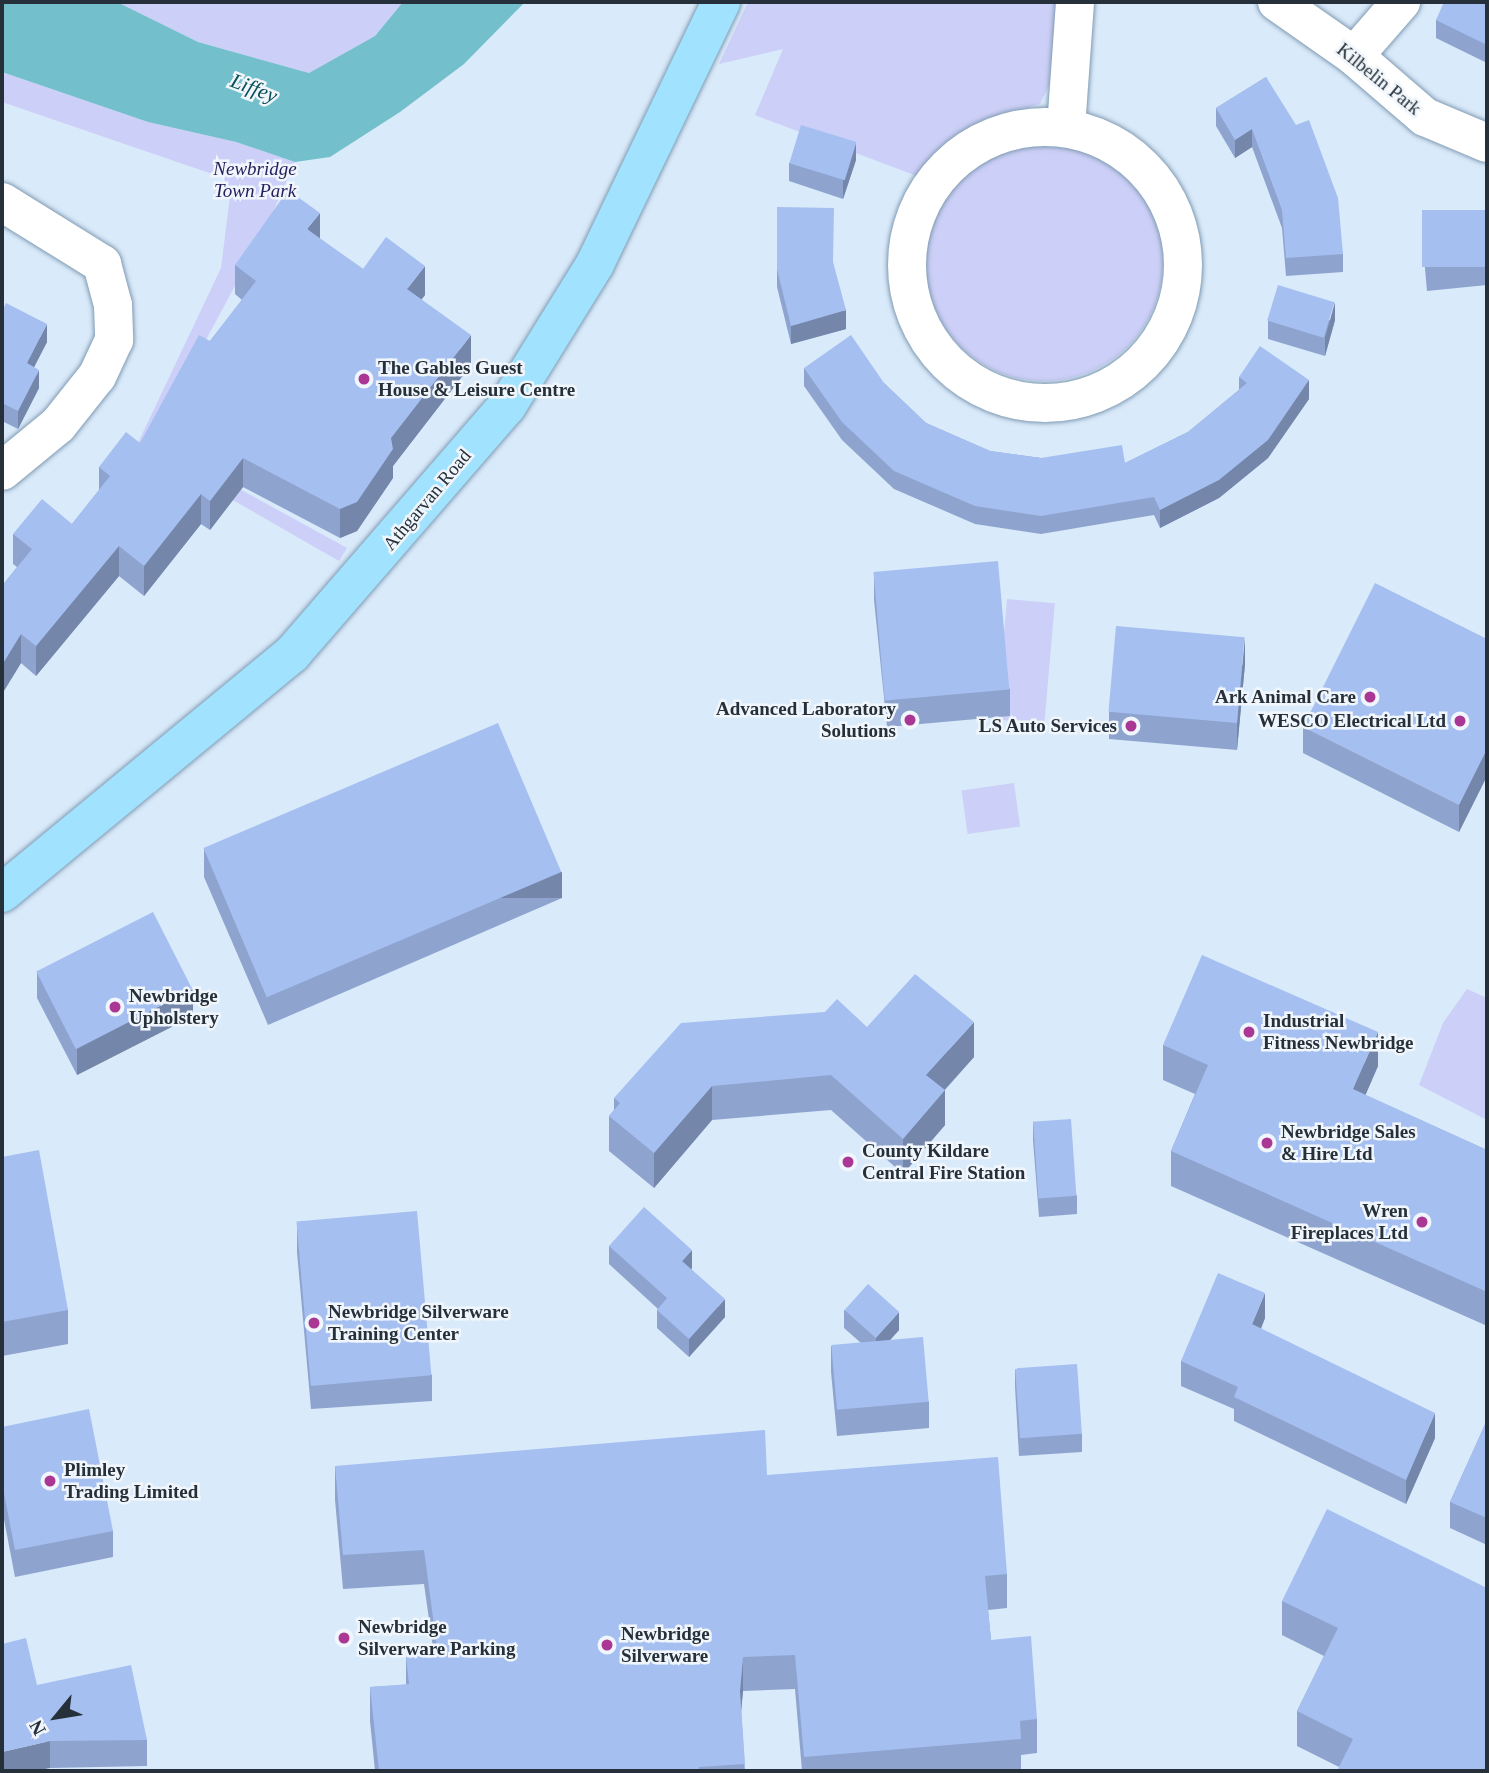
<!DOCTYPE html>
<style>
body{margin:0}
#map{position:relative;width:1489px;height:1773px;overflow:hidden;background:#d9eafa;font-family:"Times New Roman",serif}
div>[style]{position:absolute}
.green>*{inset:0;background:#cccff7;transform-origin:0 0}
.round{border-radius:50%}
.water>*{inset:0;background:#74bfcc}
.roads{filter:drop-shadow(0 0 2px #809bb3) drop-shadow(0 0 2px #809bb3)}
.minor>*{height:38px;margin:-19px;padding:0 19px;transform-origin:19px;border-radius:19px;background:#fff}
.minor>.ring{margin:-19px;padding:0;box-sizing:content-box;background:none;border:38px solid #fff;border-radius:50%}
.major>*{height:38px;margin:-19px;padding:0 19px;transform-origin:19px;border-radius:19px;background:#a1e3fe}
.wall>*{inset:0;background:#8ea4cf}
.shaded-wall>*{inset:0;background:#7486a9;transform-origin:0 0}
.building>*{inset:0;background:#a5bff1;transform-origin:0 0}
.dots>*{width:19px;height:19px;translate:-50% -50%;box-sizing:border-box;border:4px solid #f0f6fb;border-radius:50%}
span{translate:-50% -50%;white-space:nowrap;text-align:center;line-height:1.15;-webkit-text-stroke:5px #f0f6fb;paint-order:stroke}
.street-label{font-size:19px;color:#25303a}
.park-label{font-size:19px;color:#251f5d;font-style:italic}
.poi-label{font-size:19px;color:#25303a;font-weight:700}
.left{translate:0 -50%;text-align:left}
.right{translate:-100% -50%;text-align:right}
.water-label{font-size:21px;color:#074e57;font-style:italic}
.frame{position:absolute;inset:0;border:4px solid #25303a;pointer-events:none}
.north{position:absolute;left:21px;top:1682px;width:70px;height:70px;-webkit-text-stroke:5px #f0f6fb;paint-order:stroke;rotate:240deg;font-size:19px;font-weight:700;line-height:28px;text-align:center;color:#25303a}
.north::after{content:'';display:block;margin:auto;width:24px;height:32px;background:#25303a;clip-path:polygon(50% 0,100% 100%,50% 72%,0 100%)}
</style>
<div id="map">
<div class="green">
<i style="clip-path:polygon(117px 2px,403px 2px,375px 36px,309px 73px,198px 42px)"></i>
<i style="clip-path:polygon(748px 2px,1056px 2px,1052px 79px,1040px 104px,986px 121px,952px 138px,917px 176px,755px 115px,783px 49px,719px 64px)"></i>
<i style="clip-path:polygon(2px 72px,148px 122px,236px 142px,295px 162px,265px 230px,158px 429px,174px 453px,347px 548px,339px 561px,137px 445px,221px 268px,230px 196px,224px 178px,2px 102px)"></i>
<i class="round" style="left:925px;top:143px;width:238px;height:238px"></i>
<i style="left:1007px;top:599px;width:48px;height:121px;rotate:5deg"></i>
<i style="left:1014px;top:783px;width:44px;height:53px;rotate:82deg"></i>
<i style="clip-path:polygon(1467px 989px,1487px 998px,1487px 1120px,1419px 1085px,1443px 1023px)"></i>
</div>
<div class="water">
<i style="clip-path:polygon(2px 2px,117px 2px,198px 42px,309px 73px,375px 36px,403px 2px,525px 2px,464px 64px,400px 112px,330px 157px,295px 162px,236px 142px,148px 122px,2px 72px)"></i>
</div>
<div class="roads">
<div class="minor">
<i style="left:1277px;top:2px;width:94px;rotate:35deg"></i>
<i style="left:1354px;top:56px;width:94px;rotate:40.7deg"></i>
<i style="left:1425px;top:117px;width:67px;rotate:22.8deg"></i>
<i style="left:1354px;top:56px;width:72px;rotate:-49deg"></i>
<i class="ring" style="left:907px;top:127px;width:238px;height:238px"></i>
<i style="left:1066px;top:128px;width:126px;rotate:-85.9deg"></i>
<i style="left:2px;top:202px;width:118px;rotate:31.8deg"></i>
<i style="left:102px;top:264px;width:42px;rotate:75deg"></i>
<i style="left:113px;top:305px;width:35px;rotate:88deg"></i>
<i style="left:114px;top:340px;width:40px;rotate:115deg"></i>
<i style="left:97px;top:376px;width:63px;rotate:128.5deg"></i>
<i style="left:58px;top:425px;width:72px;rotate:140.6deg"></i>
</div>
<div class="major">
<i style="left:2px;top:893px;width:376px;rotate:-39.5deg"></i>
<i style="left:292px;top:654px;width:328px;rotate:-49.1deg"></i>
<i style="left:507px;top:406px;width:167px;rotate:-58.2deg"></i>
<i style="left:595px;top:264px;width:291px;rotate:-64.3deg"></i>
</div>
</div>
<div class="wall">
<i style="clip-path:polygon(1487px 2px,1487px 63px,1436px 38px,1436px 20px)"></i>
<i style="clip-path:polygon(1266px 77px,1343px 254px,1343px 272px,1286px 276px,1282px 228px,1252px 147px,1235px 158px,1216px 126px,1216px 108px)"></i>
<i style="clip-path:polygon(856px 160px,843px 199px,789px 181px,789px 163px)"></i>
<i style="clip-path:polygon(777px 207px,833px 263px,846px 329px,791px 344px,777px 287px)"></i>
<i style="clip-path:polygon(1487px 210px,1487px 285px,1427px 291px,1422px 235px,1422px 217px)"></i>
<i style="clip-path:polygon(320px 239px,363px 269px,425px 295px,421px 300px,471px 365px,393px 466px,393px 478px,357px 531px,340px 538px,243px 487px,210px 530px,201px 524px,144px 596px,119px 576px,36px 676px,21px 663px,2px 694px,2px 586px,17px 567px,13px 564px,13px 534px,72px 524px,99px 490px,99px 467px,140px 443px,210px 341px,242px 300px,235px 294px,235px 265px)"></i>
<i style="clip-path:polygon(2px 312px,47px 342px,34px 367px,39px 388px,18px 429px,2px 421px)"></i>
<i style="clip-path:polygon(1335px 320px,1325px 356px,1268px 339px,1268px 321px)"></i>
<i style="clip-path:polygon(804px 368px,884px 383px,926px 423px,990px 451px,1041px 458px,1125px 463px,1188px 432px,1239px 390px,1239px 377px,1309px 399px,1268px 458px,1219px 498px,1160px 528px,1154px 515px,1041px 534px,975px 524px,894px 489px,842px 440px,804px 386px)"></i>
<i style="clip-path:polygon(874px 573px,1010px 689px,1010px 716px,887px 727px,874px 600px)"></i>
<i style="clip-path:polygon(1487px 639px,1487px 776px,1459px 832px,1303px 753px,1303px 727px)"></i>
<i style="clip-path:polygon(1245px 664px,1237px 750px,1109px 739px,1109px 712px)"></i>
<i style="clip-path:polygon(204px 850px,562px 898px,268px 1025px,204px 877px)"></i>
<i style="clip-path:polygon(37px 972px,193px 1016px,77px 1075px,37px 998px)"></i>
<i style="clip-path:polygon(867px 1027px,974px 1057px,945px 1090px,945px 1125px,903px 1174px,831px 1110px,712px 1120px,654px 1188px,609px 1151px,609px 1116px,614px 1110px,614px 1098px)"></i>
<i style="clip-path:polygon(1163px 1045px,1378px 1066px,1365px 1095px,1487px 1150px,1487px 1321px,1485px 1325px,1171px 1186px,1171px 1151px,1195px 1094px,1163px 1080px)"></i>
<i style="clip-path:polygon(1033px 1121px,1077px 1196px,1077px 1214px,1039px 1217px,1033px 1140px)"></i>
<i style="clip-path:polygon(2px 1157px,68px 1310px,68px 1344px,2px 1356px)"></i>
<i style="clip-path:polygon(297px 1225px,432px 1375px,432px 1401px,311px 1409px,297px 1252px)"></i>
<i style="clip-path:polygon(609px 1246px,692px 1268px,691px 1269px,725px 1317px,689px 1357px,657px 1328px,657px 1310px,658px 1309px,609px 1264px)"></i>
<i style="clip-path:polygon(844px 1310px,899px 1330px,890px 1340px,929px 1402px,929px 1428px,837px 1436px,831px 1372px,831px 1346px,861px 1343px,844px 1328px)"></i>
<i style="clip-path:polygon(1265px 1318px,1261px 1329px,1435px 1438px,1406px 1504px,1234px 1421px,1234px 1409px,1181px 1386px,1181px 1361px)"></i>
<i style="clip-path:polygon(1015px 1369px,1082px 1434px,1082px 1452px,1019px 1456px,1015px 1387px)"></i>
<i style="clip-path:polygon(1487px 1420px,1487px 1545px,1450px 1528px,1450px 1502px)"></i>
<i style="clip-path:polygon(2px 1427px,113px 1531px,113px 1557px,15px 1577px,2px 1509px)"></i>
<i style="clip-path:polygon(335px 1466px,767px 1475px,1007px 1574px,1007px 1608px,988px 1610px,991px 1640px,1037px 1719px,1037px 1753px,1021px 1755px,1021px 1771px,802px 1771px,795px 1689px,743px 1691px,741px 1710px,745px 1771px,375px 1771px,370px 1721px,370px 1687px,406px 1685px,406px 1657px,434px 1655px,424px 1584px,343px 1589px,335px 1500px)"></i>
<i style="clip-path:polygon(1487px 1588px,1339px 1767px,1297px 1746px,1297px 1711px,1324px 1656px,1282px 1635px,1282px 1601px)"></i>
<i style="clip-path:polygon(37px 1685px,147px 1740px,147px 1766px,50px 1768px)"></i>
</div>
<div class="shaded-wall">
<i style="clip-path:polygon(1252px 129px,1252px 147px,1235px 158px,1235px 140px)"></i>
<i style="clip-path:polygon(856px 142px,856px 160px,843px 199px,843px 181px)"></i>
<i style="clip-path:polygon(320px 213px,320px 242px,307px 229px)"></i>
<i style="clip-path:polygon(425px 266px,425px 295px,407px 318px,407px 289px)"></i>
<i style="clip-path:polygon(1335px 302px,1335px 320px,1325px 356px,1325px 338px)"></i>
<i style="clip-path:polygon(846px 310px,846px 329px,791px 344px,791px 326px)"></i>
<i style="clip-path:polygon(47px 324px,47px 342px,27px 381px,27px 363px)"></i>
<i style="clip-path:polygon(471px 335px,471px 365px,393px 466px,393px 478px,357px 531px,340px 538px,340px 509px,391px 438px)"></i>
<i style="clip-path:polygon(39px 370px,39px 388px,18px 429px,18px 411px)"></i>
<i style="clip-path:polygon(1309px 380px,1309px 399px,1268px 458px,1219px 498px,1160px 528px,1160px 510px)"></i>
<i style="clip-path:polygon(243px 458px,243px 487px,210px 530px,210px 501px)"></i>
<i style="clip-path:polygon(201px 494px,201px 524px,144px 596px,144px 566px)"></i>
<i style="clip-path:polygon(119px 546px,119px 576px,36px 676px,36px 646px)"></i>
<i style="clip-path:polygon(21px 634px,21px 663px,2px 694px,2px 665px)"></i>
<i style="clip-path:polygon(1245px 637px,1245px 664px,1237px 750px,1237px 723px)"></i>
<i style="clip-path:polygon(1487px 749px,1487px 776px,1459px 832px,1459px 805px)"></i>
<i style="left:562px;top:872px;width:26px;height:320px;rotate:90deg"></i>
<i style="clip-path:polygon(193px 989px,193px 1016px,77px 1075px,77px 1049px)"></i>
<i style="clip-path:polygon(974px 1022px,974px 1057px,926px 1110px,926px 1075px)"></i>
<i style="clip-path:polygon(1378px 1032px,1378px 1066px,1353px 1124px,1353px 1089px)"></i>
<i style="clip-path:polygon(712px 1086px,712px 1120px,654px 1188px,654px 1153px)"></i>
<i style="clip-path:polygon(945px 1090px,945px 1125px,903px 1174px,903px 1139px)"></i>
<i style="clip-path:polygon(692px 1250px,692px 1268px,682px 1279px,682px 1261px)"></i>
<i style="clip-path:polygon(1487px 1286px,1487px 1321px,1485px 1325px,1485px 1291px)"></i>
<i style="clip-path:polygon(1265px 1293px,1265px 1318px,1252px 1349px,1252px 1324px)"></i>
<i style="clip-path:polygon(725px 1299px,725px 1317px,689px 1357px,689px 1339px)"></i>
<i style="clip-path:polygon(899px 1312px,899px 1330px,876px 1356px,876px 1338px)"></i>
<i style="clip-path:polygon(1435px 1413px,1435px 1438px,1406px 1504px,1406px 1480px)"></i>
<i style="clip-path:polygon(743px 1657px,743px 1691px,740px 1725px,740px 1691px)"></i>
<i style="clip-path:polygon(50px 1741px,50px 1768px,35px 1771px,2px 1771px,2px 1752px)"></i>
</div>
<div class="building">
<i style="clip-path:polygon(1444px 2px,1487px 2px,1487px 45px,1436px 20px)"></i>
<i style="clip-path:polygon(1266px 77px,1296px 125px,1309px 120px,1338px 198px,1343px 254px,1286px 258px,1282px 210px,1252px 129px,1235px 140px,1216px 108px)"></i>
<i style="left:801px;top:125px;width:58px;height:40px;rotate:17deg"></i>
<i style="clip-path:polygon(288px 190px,320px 213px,307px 229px,363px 269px,386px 237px,425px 266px,407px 289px,471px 335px,391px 438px,393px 449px,357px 502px,340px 509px,243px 458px,210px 501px,201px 494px,144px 566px,119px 546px,36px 646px,21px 634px,2px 665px,2px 586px,32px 549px,13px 534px,42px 499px,72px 524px,110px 476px,99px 467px,126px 432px,140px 443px,199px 335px,210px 341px,256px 281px,235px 265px)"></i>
<i style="clip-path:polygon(777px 207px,834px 208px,833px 262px,846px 310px,791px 326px,777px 269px)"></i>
<i style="left:1487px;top:210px;width:57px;height:65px;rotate:90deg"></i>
<i style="left:1278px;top:285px;width:59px;height:37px;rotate:17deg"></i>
<i style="clip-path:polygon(6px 303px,47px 324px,27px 363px,39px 370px,18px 411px,2px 403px,2px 312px)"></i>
<i style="clip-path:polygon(851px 335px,884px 383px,926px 423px,990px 451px,1041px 458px,1122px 445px,1125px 463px,1188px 432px,1247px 383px,1239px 377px,1260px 346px,1309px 380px,1268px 440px,1219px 480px,1160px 510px,1154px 497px,1041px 516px,975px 506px,894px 471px,842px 422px,804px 368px)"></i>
<i style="left:998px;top:561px;width:129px;height:125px;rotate:85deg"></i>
<i style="clip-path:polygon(1375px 583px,1487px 639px,1487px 749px,1459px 805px,1303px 727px)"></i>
<i style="left:1116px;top:626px;width:129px;height:86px;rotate:5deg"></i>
<i style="left:498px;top:723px;width:162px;height:320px;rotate:67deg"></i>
<i style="left:153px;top:912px;width:87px;height:131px;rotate:63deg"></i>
<i style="clip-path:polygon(1202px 955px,1378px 1032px,1353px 1089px,1487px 1150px,1487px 1286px,1485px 1291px,1171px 1151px,1208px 1065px,1163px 1045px)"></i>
<i style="clip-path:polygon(915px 974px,974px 1022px,926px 1075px,945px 1090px,903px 1139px,831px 1075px,712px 1086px,654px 1153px,609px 1116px,620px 1103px,614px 1098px,681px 1023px,825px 1012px,837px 999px,867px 1027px)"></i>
<i style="left:1071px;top:1119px;width:77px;height:38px;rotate:86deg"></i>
<i style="clip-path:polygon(39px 1150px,68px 1310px,2px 1322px,2px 1157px)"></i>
<i style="clip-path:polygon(644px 1207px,692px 1250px,682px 1261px,725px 1299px,689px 1339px,657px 1310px,667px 1298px,609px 1246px)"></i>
<i style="left:417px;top:1211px;width:165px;height:121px;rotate:85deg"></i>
<i style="clip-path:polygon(1218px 1273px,1265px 1293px,1252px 1324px,1435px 1413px,1406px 1480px,1234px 1397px,1238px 1387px,1181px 1361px)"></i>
<i style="left:868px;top:1284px;width:42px;height:35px;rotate:42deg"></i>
<i style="left:923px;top:1337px;width:65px;height:92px;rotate:85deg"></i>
<i style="left:1077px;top:1364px;width:70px;height:62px;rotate:86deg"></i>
<i style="clip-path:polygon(89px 1409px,113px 1531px,15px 1550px,2px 1483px,2px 1427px)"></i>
<i style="clip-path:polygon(1487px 1420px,1487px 1518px,1450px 1502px)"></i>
<i style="clip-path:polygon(765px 1430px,767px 1475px,998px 1457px,1007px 1574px,985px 1576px,991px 1640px,1031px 1636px,1037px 1719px,1020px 1721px,1021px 1739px,804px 1757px,795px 1655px,743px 1657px,740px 1691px,745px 1764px,699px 1767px,699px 1771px,379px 1771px,370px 1687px,409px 1684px,406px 1657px,438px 1655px,424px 1550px,343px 1555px,335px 1466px)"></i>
<i style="clip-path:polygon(1327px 1509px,1487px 1588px,1487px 1771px,1337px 1771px,1353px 1739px,1297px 1711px,1338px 1628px,1282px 1601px)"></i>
<i style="clip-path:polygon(26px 1638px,37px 1685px,131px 1665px,147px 1740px,50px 1741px,2px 1752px,2px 1644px)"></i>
</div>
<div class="dots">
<i style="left:364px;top:379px;background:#a93793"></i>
<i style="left:1370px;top:697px;background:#a93793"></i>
<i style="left:910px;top:720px;background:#a93793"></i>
<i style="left:1460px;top:721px;background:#a93793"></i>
<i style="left:1131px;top:726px;background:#a93793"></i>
<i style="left:115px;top:1007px;background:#a93793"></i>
<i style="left:1249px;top:1032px;background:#a93793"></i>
<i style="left:1267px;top:1143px;background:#a93793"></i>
<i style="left:848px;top:1162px;background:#a93793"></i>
<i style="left:1422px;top:1222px;background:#a93793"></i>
<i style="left:314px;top:1323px;background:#a93793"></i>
<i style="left:50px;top:1481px;background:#a93793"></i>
<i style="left:344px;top:1638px;background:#a93793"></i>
<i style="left:607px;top:1645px;background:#a93793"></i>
</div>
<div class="street-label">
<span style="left:1379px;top:79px;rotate:39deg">Kilbelin Park</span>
<span style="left:427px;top:500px;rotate:-50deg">Athgarvan Road</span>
</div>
<div class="park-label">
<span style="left:255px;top:180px">Newbridge<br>Town Park</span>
</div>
<div class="poi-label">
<span class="left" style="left:378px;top:379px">The Gables Guest<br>House &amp; Leisure Centre</span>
<span class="right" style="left:1356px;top:697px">Ark Animal Care</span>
<span class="right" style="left:896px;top:720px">Advanced Laboratory<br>Solutions</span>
<span class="right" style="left:1446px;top:721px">WESCO Electrical Ltd</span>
<span class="right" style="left:1117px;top:726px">LS Auto Services</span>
<span class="left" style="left:129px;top:1007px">Newbridge<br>Upholstery</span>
<span class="left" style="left:1263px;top:1032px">Industrial<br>Fitness Newbridge</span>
<span class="left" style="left:1281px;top:1143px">Newbridge Sales<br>&amp; Hire Ltd</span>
<span class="left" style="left:862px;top:1162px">County Kildare<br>Central Fire Station</span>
<span class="right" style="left:1408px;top:1222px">Wren<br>Fireplaces Ltd</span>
<span class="left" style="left:328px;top:1323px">Newbridge Silverware<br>Training Center</span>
<span class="left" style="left:64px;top:1481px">Plimley<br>Trading Limited</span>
<span class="left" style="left:358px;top:1638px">Newbridge<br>Silverware Parking</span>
<span class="left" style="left:621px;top:1645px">Newbridge<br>Silverware</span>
</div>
<div class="water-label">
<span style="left:254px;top:88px;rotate:21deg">Liffey</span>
</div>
<div class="frame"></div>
<div class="north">N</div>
</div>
